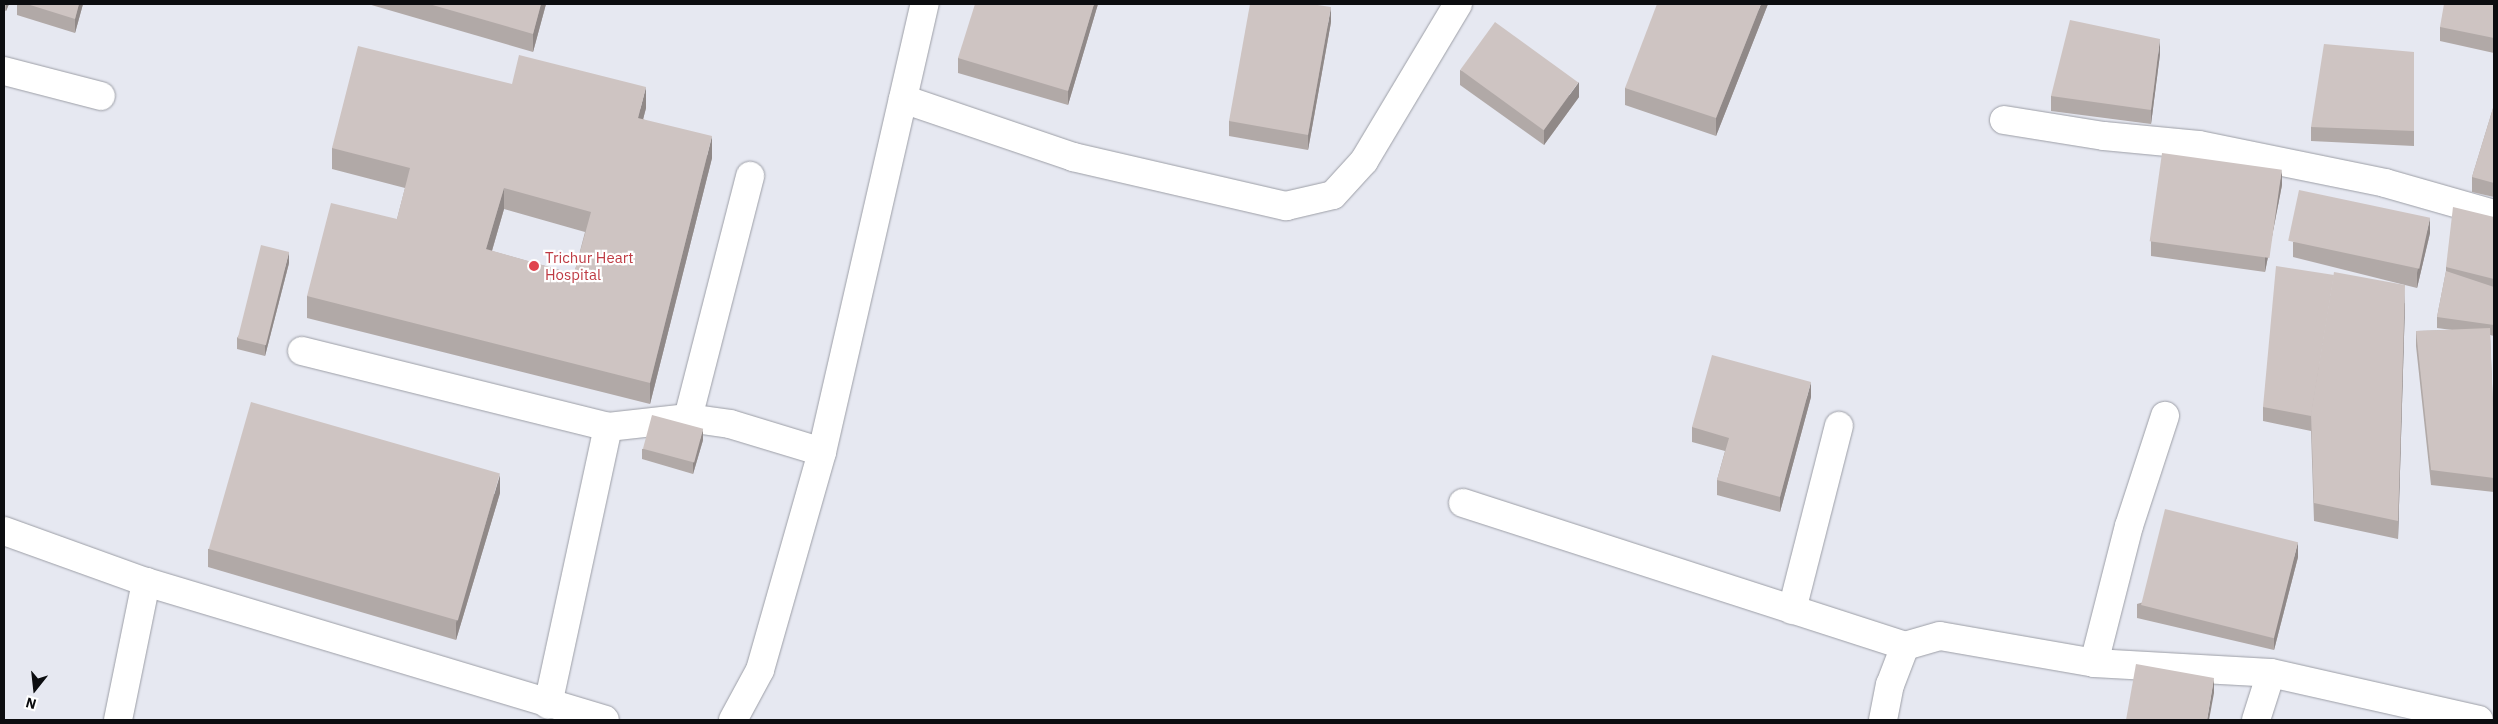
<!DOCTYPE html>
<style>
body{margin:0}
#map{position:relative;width:2498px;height:724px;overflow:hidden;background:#e6e8f1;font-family:"IBM Plex Sans",sans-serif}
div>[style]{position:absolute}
.roads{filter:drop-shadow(0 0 1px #9c9ea6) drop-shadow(0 0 1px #9c9ea6)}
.minor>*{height:28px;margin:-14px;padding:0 14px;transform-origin:14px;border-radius:14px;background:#fff}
.wall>*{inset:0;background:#b1a9a7}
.shaded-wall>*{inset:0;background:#908988}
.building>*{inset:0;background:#cec4c2;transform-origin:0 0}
.dots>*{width:14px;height:14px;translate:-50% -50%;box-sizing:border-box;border:2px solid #fff;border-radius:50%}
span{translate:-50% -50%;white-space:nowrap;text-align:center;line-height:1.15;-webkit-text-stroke:4.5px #fff;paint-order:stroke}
.health-label{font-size:15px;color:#be3a42}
.left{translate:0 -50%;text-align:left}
.frame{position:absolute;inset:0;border:5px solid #0c0d10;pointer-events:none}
.north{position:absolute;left:10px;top:664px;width:50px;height:50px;-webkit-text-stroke:4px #fff;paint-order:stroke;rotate:196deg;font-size:14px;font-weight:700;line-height:20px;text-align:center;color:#0c0d10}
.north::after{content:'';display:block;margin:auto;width:18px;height:22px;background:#0c0d10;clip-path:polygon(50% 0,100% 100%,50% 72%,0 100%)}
</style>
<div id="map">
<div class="roads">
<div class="minor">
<i style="left:4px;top:71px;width:100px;rotate:14.5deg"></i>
<i style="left:903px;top:99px;width:180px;rotate:18.8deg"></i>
<i style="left:1073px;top:157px;width:219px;rotate:13deg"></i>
<i style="left:1286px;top:206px;width:48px;rotate:-13.2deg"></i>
<i style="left:1333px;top:195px;width:46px;rotate:-47.6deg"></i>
<i style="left:1364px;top:161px;width:183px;rotate:-59.1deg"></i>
<i style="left:2004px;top:120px;width:101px;rotate:9.1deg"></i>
<i style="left:2104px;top:136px;width:95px;rotate:5.4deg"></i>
<i style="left:2199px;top:145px;width:190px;rotate:11.5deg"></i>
<i style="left:2385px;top:183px;width:113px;rotate:15.9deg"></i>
<i style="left:302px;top:351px;width:315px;rotate:13.9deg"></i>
<i style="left:608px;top:427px;width:284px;rotate:102.2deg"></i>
<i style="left:688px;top:418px;width:250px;rotate:-75.6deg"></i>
<i style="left:608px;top:427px;width:81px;rotate:-6.4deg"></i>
<i style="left:688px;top:418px;width:42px;rotate:8.1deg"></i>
<i style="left:730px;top:424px;width:96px;rotate:16.9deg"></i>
<i style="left:1463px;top:503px;width:465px;rotate:17.9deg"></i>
<i style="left:4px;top:531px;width:151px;rotate:19.8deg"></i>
<i style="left:146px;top:582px;width:479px;rotate:16.7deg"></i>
<i style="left:1792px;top:610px;width:190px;rotate:-75.7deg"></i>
<i style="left:2094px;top:663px;width:141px;rotate:-75.7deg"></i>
<i style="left:2129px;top:526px;width:116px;rotate:-71.9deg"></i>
<i style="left:118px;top:720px;width:141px;rotate:-78.5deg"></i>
<i style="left:733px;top:720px;width:57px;rotate:-61.6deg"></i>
<i style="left:760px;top:670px;width:227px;rotate:-74.1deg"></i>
<i style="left:822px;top:452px;width:460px;rotate:-77.1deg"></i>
<i style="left:1883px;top:720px;width:36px;rotate:-79deg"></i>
<i style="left:1890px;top:685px;width:42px;rotate:-69deg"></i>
<i style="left:1905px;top:646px;width:36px;rotate:-16deg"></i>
<i style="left:1940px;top:636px;width:156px;rotate:9.9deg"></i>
<i style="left:2094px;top:663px;width:177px;rotate:3.2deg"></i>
<i style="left:2271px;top:673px;width:213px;rotate:12.7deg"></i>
<i style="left:2256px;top:720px;width:49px;rotate:-72.3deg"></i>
</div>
</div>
<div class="wall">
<i style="clip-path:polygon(4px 4px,9px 4px,6px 11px,4px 10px)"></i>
<i style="clip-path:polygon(17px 4px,83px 4px,75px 33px,17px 15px)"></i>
<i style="clip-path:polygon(368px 4px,546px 4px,533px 52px)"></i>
<i style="clip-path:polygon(1098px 4px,1068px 105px,958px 73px,958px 58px)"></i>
<i style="clip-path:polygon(1768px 4px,1716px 136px,1625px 105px,1625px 88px)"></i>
<i style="clip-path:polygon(2494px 4px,2494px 53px,2440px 41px,2440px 27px)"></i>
<i style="clip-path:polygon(1331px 22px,1308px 150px,1229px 136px,1229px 121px)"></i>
<i style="clip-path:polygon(2414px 52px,2414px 146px,2311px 141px,2311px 127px)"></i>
<i style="clip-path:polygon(2160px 54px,2151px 124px,2051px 111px,2051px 96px)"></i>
<i style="clip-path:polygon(1460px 70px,1579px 97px,1544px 145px,1460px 85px)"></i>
<i style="clip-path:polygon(2494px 105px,2494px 197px,2472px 192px,2472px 177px)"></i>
<i style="clip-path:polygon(evenodd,646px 108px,643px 119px,712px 158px,650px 404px,307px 318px,307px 296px,397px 219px,405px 188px,332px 169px,332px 148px,646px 108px,504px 209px,585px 232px,574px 274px,492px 251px,504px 209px)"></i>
<i style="clip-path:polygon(2282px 185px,2265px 272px,2151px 256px,2151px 241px)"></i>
<i style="clip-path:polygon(2494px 217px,2494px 336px,2490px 335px,2494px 432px,2494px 492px,2431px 485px,2416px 346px,2416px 331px,2452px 330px,2437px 328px,2437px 317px,2446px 271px,2446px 267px)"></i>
<i style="clip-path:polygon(2430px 233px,2417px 288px,2293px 257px,2293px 242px)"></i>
<i style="clip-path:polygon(289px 263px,265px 356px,237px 349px,237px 338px)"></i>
<i style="clip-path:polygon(2405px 303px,2398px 539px,2314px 521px,2311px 431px,2263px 421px,2263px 407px)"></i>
<i style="clip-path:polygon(1811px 397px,1780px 512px,1717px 495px,1717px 480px,1725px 451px,1692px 442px,1692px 427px)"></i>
<i style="clip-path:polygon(703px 440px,693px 474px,642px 459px,642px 449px)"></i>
<i style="clip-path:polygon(500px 493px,456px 640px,208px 567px,208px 549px)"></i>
<i style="clip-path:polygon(2298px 557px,2274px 650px,2137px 618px,2137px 604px)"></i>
</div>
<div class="shaded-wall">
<i style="clip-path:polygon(6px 4px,9px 4px,6px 11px)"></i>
<i style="clip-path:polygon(79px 4px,83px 4px,75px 33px,75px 19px)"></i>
<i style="clip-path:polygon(541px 4px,546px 4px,533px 52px,533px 34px)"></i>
<i style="clip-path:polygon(1094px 4px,1098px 4px,1068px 105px,1068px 91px)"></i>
<i style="clip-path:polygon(1761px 4px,1768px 4px,1716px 136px,1716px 118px)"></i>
<i style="clip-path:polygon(1331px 7px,1331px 22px,1308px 150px,1308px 135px)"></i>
<i style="clip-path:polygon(2160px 39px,2160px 54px,2151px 124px,2151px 110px)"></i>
<i style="clip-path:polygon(1579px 82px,1579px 97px,1544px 145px,1544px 130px)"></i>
<i style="clip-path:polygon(646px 87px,646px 108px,638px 139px,638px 118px)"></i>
<i style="clip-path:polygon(712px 136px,712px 158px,650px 404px,650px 383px)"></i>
<i style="clip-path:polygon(2282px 170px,2282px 185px,2265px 272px,2265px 257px)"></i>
<i style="clip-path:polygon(504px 188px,504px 209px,486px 271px,486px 249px)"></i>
<i style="clip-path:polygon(2430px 218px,2430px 233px,2417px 288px,2417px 273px)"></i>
<i style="clip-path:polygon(289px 252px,289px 263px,265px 356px,265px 345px)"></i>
<i style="clip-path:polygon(2405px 285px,2405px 303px,2398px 539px,2398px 521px)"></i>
<i style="clip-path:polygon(1811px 382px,1811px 397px,1780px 512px,1780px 497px)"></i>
<i style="clip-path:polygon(703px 429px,703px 440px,693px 474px,693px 463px)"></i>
<i style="clip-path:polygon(500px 475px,500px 493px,456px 640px,456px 623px)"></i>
<i style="clip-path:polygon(2298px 542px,2298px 557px,2274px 650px,2274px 635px)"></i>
<i style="clip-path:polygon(2214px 678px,2214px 693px,2209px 720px,2207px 720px)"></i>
</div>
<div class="building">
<i style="clip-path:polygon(27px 4px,79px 4px,75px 19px)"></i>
<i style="clip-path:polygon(429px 4px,541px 4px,533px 34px)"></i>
<i style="clip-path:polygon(975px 4px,1094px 4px,1068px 91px,958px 58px)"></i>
<i style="clip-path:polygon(1250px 4px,1311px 4px,1331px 7px,1308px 135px,1229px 121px)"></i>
<i style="clip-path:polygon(1657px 4px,1761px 4px,1716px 118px,1625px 88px)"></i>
<i style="clip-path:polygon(2444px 4px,2494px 4px,2494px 38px,2440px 27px)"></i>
<i style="clip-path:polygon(2070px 20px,2160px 39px,2151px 110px,2051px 96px)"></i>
<i style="left:1495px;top:22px;width:103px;height:59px;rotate:36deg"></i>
<i style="clip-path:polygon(2324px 44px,2414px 52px,2414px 131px,2311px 127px)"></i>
<i style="clip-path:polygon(evenodd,358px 46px,512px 84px,519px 55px,646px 87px,638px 118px,712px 136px,650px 383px,307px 296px,331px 203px,397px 219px,410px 168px,332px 148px,358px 46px,504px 188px,591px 212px,574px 274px,486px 249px,504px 188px)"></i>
<i style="clip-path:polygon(2494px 105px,2494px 183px,2472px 177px)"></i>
<i style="left:2162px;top:153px;width:121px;height:89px;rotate:8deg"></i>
<i style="left:2299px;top:190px;width:134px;height:52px;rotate:12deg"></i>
<i style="clip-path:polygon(2453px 207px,2494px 217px,2494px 279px,2446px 267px)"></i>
<i style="left:261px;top:245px;width:29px;height:96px;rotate:14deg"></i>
<i style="clip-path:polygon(2276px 266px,2334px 275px,2311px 416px,2263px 407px)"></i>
<i style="clip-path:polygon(2446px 271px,2494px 287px,2494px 325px,2437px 317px)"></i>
<i style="clip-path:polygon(2334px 272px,2405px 285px,2398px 521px,2314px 503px,2311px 413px)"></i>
<i style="clip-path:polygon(2490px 328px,2494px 432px,2494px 478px,2431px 470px,2416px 331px)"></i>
<i style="clip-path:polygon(1712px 355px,1811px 382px,1780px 497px,1717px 480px,1729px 438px,1692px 427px)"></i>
<i style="left:251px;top:402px;width:259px;height:153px;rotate:16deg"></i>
<i style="left:652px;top:415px;width:53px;height:35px;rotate:15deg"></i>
<i style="left:2165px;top:509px;width:137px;height:99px;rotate:14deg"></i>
<i style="clip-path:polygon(2136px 664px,2214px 678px,2207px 720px,2126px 720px)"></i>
</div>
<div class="dots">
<i style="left:534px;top:266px;background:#e0444e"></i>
</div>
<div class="health-label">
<span class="left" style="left:545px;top:266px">Trichur Heart<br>Hospital</span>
</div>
<div class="frame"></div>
<div class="north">N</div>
</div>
